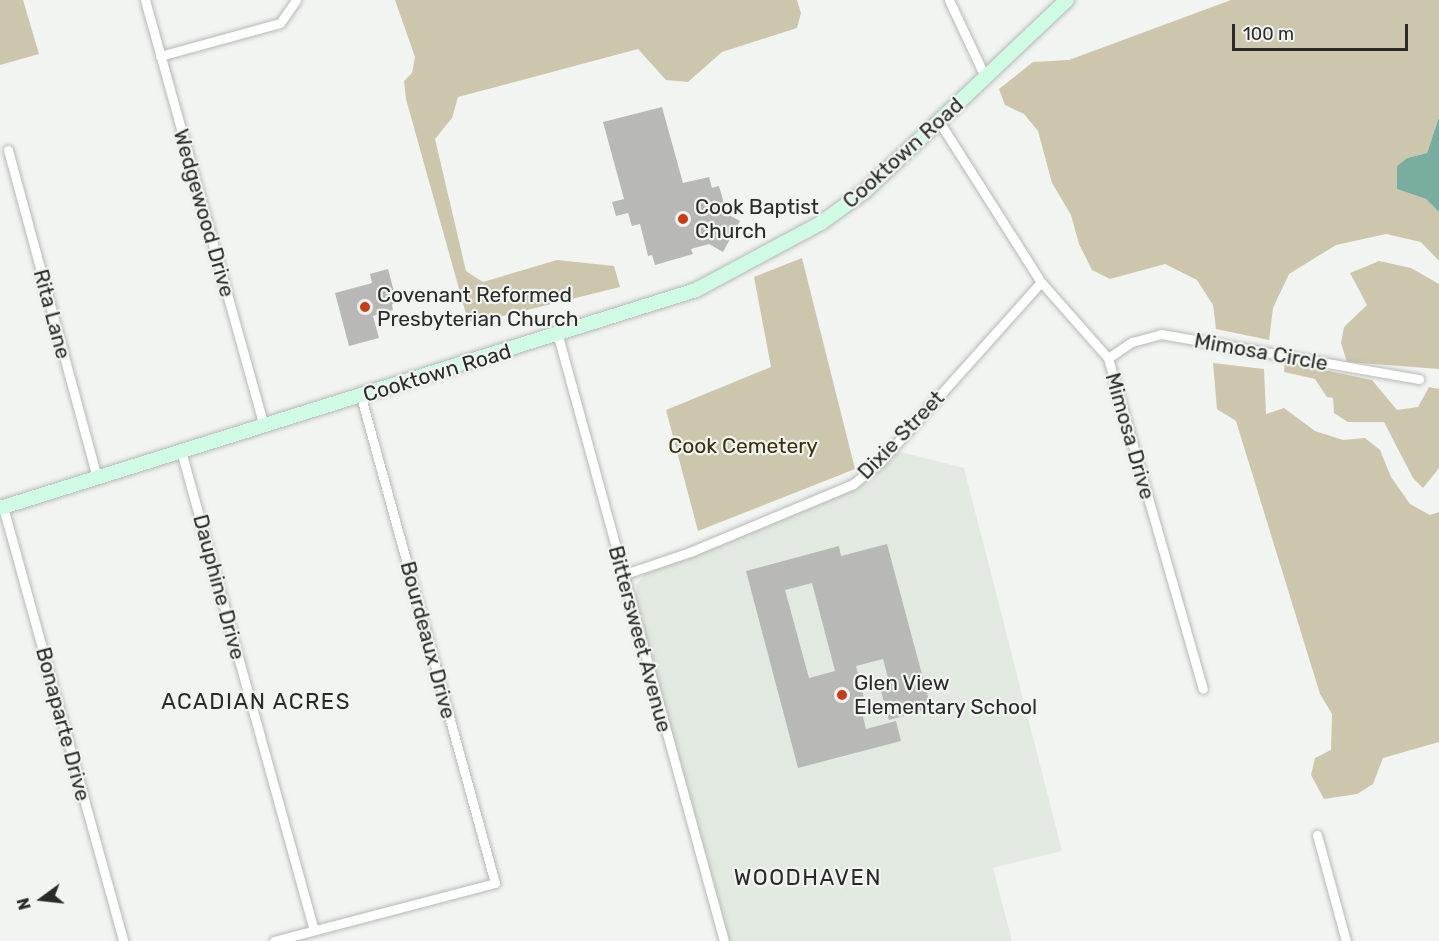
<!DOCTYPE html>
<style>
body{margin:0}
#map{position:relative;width:1439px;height:941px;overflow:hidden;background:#f1f4f0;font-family:Rubik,sans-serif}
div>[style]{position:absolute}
.built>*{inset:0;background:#e2e9e0}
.green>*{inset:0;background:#ccc6ac}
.water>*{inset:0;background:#78ada0}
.building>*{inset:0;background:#b8b9b6}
.roads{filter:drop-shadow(0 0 2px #b6b9b6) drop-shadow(0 0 2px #b6b9b6)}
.street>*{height:9px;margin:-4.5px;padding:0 4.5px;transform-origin:4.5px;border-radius:4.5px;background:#fff}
.secondary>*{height:14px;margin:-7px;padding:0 7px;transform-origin:7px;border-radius:7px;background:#cffbe4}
.dots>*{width:16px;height:16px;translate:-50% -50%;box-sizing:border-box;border:3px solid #f1f4f0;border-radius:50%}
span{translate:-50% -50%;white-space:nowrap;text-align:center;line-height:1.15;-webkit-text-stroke:4.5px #f1f4f0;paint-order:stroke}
.street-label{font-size:21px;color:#292a29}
.poi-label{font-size:21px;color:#292a29}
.left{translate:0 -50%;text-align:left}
.park-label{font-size:21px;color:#38300b}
.neighbourhood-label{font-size:22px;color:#282a27;letter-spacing:1.5px}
.north{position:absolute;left:12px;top:869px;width:60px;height:60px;-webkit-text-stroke:4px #f1f4f0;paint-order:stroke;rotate:255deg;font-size:16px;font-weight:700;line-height:24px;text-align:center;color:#292a29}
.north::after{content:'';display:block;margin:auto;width:21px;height:27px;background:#292a29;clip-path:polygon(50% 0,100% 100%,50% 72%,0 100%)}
.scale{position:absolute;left:1232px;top:24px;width:176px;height:27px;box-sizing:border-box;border:3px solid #292a29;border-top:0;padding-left:8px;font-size:18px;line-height:21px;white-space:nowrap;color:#292a29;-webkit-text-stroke:4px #f1f4f0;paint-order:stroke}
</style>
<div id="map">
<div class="built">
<i style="clip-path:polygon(897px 451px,964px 468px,1062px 851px,993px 868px,1012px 941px,730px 941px,636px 605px,636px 585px,645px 574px,851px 491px,865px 483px)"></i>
</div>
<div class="green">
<i style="clip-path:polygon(0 0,23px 0,39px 54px,0 65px)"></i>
<i style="clip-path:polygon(395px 0,797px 0,801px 13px,797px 28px,722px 52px,688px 82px,666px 80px,638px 49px,458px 97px,452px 118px,435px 139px,466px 271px,483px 282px,557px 260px,614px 266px,620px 287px,479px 322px,468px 321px,406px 99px,404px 81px,412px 73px,415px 57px)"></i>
<i style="clip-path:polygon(1231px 0,1439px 0,1439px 117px,1427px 153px,1407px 158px,1397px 166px,1397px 189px,1426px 199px,1439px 212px,1439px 261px,1421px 242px,1386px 234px,1336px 245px,1289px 274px,1273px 308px,1269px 340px,1216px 329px,1213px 305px,1197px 280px,1165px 264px,1110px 279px,1092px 270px,1079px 244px,1071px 215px,1052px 183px,1038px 131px,1024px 114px,1005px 105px,999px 89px,1033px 62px,1069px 60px)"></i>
<i style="clip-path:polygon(802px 258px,855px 469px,698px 531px,666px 410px,771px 367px,754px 277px)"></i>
<i style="clip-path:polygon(1379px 261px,1411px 268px,1439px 284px,1439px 369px,1347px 362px,1341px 343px,1344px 327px,1367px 305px,1350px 273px)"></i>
<i style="clip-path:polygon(1285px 362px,1372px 380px,1397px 410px,1418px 407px,1429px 387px,1439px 389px,1439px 468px,1423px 488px,1413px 478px,1384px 422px,1348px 422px,1334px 413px,1333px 398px,1327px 397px,1315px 379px,1284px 372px)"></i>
<i style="clip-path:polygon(1213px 363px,1264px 369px,1266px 414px,1284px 408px,1315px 431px,1343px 440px,1365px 438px,1380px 450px,1391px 477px,1410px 504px,1430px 515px,1439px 512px,1439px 742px,1383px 758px,1373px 784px,1357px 794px,1324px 799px,1311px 775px,1315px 758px,1331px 750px,1332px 714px,1320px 694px,1236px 421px,1217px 409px)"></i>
</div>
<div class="water">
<i style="clip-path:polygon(1439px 117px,1439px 212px,1426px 199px,1397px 189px,1397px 166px,1407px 158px,1427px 153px)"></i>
</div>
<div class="building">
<i style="clip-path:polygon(662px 107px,683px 183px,709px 177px,712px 188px,719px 186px,727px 214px,740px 221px,723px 252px,709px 244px,691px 249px,693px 254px,655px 265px,652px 255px,648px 256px,640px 224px,632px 226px,628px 213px,616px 216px,612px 202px,624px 199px,603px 122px)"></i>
<i style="clip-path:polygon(388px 269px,397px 303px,392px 304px,393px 310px,373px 316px,379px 338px,349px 346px,335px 293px,372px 283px,370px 274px)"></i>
<i style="clip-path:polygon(evenodd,887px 544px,931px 708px,889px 720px,878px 680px,888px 678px,883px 659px,856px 666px,865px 702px,860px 704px,866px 729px,896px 721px,901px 741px,798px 768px,746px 571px,839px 546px,841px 556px,887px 544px,812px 583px,835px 671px,809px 678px,785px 590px,812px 583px)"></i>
</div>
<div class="roads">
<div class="street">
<i style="left:145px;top:0;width:442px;rotate:74.4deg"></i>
<i style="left:949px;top:0;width:85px;rotate:64.9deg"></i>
<i style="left:160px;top:56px;width:124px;rotate:-15.4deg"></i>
<i style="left:280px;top:23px;width:28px;rotate:-55deg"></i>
<i style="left:940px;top:123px;width:188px;rotate:57.6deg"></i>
<i style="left:1041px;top:282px;width:101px;rotate:48.6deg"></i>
<i style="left:1108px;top:358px;width:344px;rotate:74deg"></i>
<i style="left:8px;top:150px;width:340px;rotate:74.8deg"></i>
<i style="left:558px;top:336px;width:627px;rotate:74.66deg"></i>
<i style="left:1108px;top:358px;width:29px;rotate:-34deg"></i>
<i style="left:1132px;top:342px;width:30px;rotate:-15deg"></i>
<i style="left:1161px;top:334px;width:262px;rotate:9.9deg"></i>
<i style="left:181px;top:451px;width:497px;rotate:74.5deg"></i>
<i style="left:3px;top:507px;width:450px;rotate:74.5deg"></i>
<i style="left:622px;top:575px;width:72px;rotate:-18.7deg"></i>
<i style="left:690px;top:552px;width:177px;rotate:-22.6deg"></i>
<i style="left:853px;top:484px;width:36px;rotate:-39deg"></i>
<i style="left:881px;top:461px;width:240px;rotate:-48.2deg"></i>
<i style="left:1317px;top:835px;width:110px;rotate:74.7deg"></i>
<i style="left:274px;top:941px;width:228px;rotate:-14.7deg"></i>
<i style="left:495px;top:883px;width:504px;rotate:-105.41deg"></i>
</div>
<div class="secondary">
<i style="left:0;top:508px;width:729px;rotate:-17.39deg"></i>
<i style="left:696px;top:290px;width:142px;rotate:-28.2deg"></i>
<i style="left:821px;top:223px;width:54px;rotate:-36deg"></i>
<i style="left:865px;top:191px;width:278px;rotate:-43.4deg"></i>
</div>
</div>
<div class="dots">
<i style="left:683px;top:219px;background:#c63d16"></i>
<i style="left:365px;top:307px;background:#c63d16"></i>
<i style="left:842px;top:695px;background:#c63d16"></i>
</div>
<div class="street-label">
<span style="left:903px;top:153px;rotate:-42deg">Cooktown Road</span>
<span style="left:204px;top:213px;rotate:74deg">Wedgewood Drive</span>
<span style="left:52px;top:314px;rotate:75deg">Rita Lane</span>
<span style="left:1261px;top:352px;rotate:10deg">Mimosa Circle</span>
<span style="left:437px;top:373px;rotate:-17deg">Cooktown Road</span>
<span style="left:901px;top:435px;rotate:-46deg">Dixie Street</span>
<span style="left:1130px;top:436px;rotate:74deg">Mimosa Drive</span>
<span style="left:219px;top:587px;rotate:75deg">Dauphine Drive</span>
<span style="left:640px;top:639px;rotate:75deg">Bittersweet Avenue</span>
<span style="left:428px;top:640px;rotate:75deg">Bourdeaux Drive</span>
<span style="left:63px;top:724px;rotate:75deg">Bonaparte Drive</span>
</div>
<div class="poi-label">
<span class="left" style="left:695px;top:219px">Cook Baptist<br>Church</span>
<span class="left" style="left:377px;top:307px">Covenant Reformed<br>Presbyterian Church</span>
<span class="left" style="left:854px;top:695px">Glen View<br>Elementary School</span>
</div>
<div class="park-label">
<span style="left:743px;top:446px">Cook Cemetery</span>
</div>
<div class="neighbourhood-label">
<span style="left:256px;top:702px">ACADIAN ACRES</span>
<span style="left:808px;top:878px">WOODHAVEN</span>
</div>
<div class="north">N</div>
<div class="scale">100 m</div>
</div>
